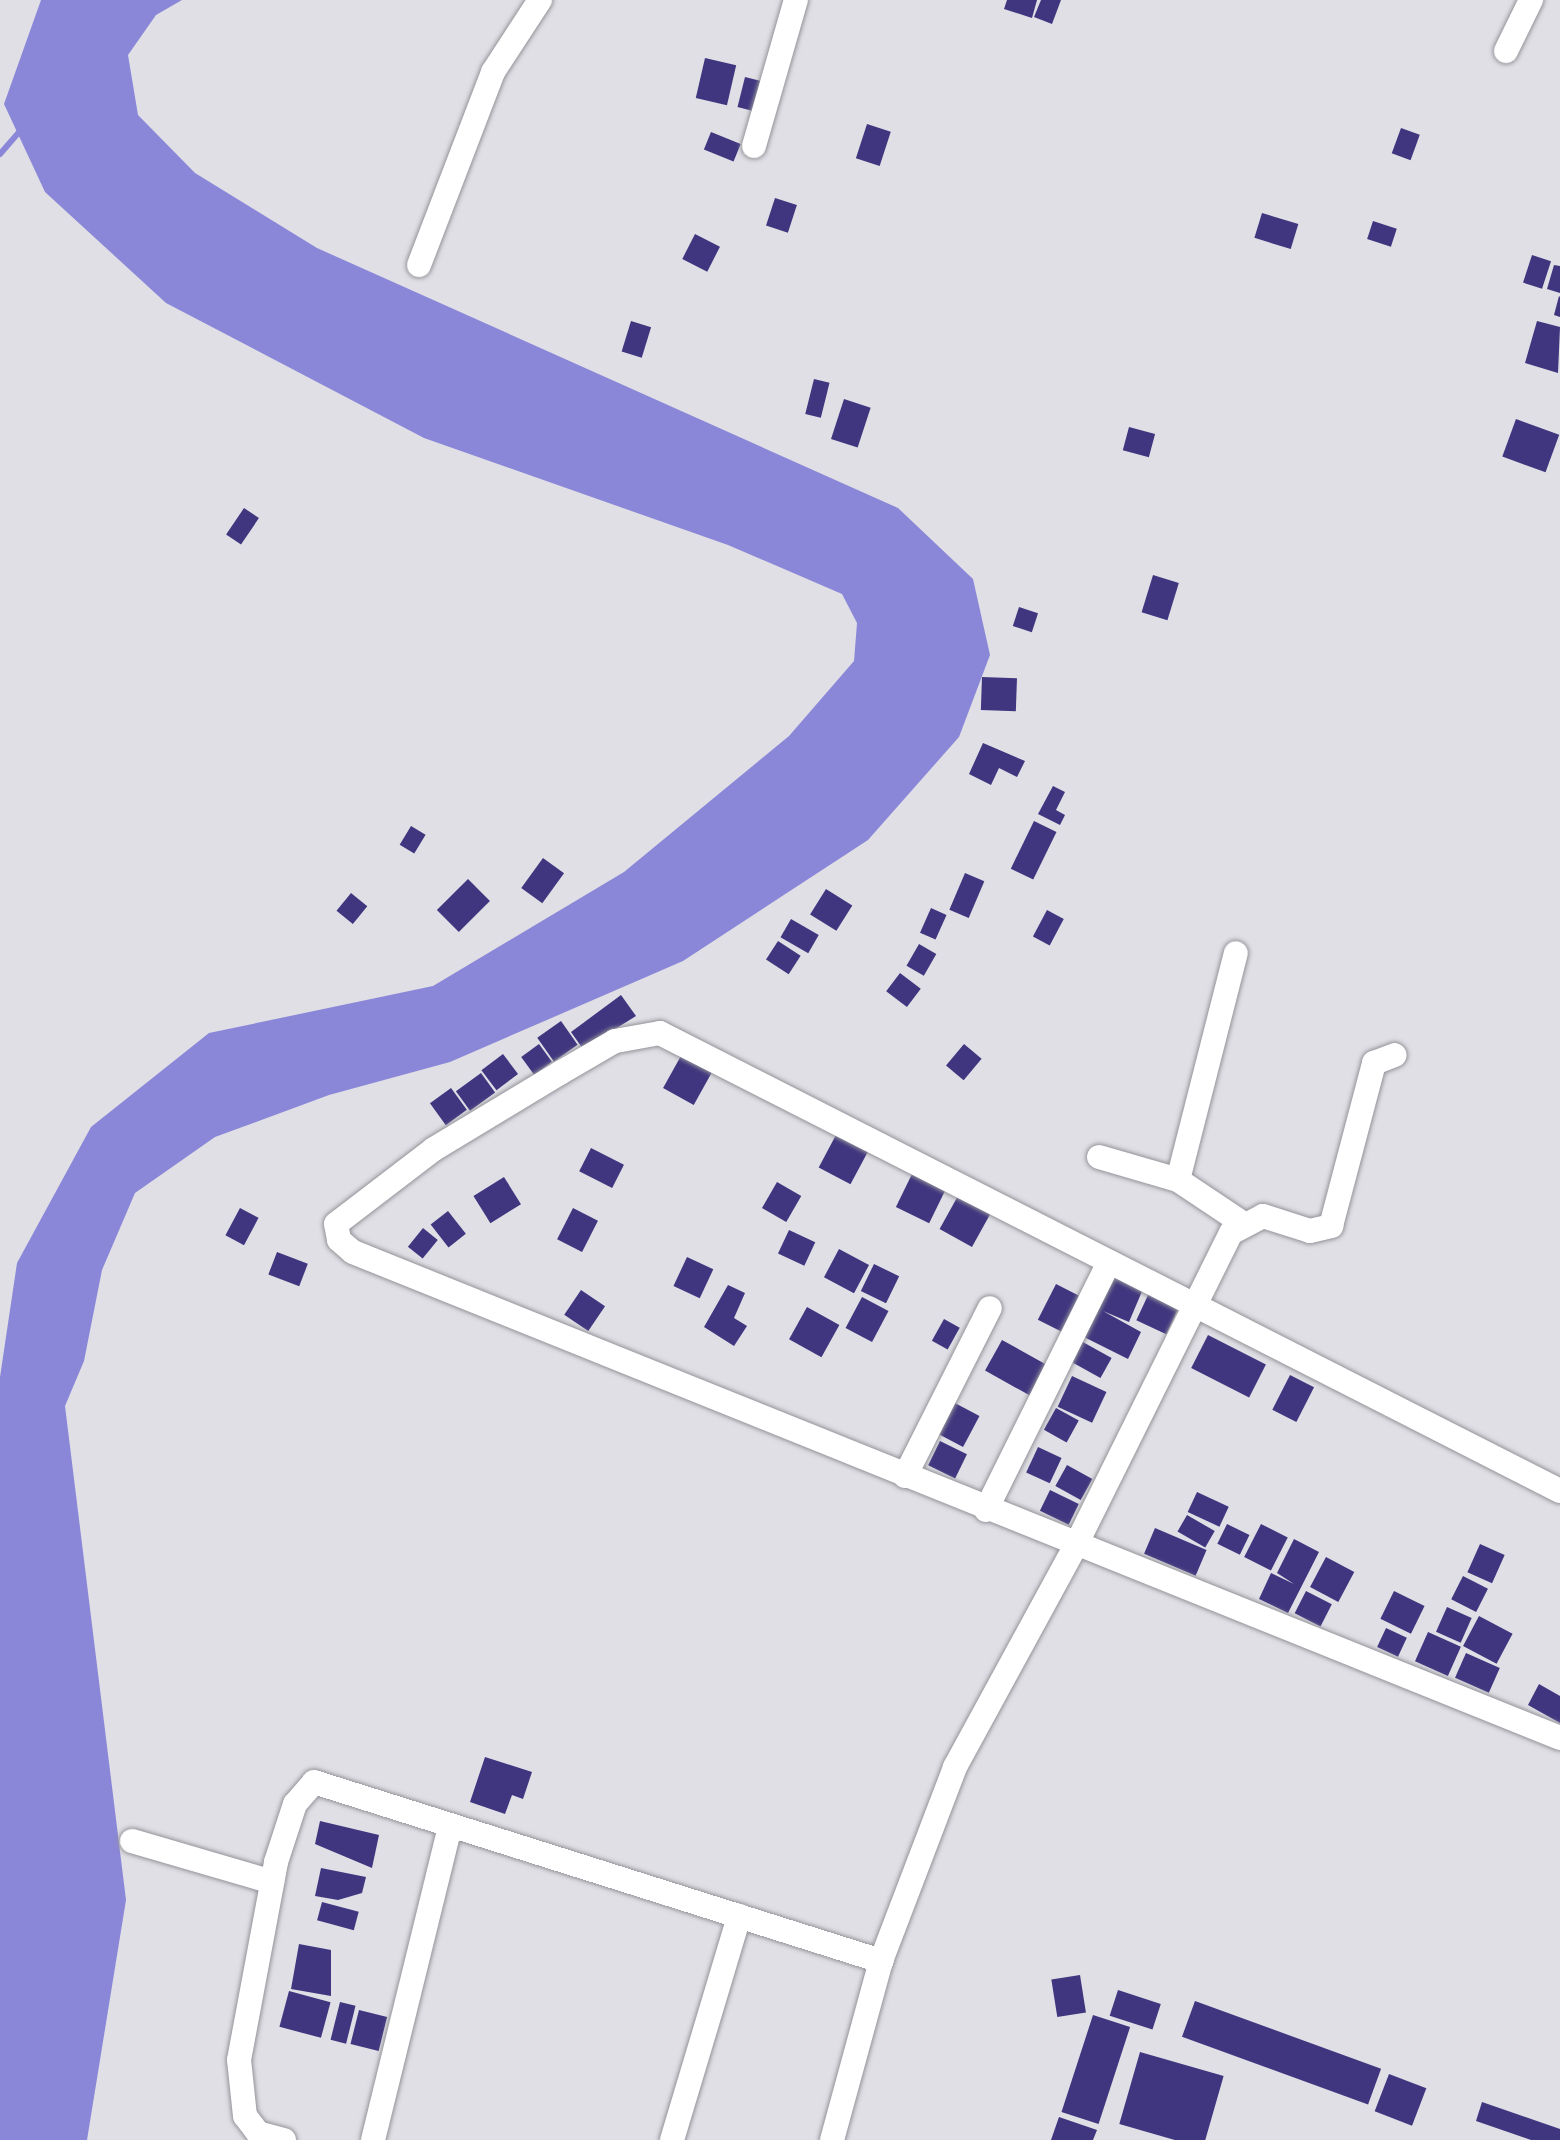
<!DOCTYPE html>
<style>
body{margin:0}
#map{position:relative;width:1560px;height:2140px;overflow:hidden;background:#dfdfe5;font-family:"Roboto Serif",serif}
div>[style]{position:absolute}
.water>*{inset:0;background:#8b87d8}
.stream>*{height:6px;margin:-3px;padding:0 3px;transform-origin:3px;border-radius:3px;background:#8b87d8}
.building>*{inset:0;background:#3f367f;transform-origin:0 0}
.roads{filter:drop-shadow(0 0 2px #939399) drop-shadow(0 0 2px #939399)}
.minor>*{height:24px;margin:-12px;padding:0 12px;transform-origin:12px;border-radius:12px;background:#fff}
span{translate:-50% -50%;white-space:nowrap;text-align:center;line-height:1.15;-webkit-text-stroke:8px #ececf3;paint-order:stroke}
</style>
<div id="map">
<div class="water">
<i style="clip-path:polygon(41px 0,182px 0,156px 15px,128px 55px,138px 115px,195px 173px,317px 248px,898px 508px,973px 579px,990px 655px,959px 737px,868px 840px,683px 961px,450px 1062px,329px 1095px,215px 1137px,135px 1193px,102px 1270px,84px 1361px,65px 1406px,126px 1900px,87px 2140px,0 2140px,0 1377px,17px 1263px,91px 1127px,209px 1033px,433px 986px,624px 872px,789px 736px,854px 661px,857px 623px,842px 594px,728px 545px,424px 438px,166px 303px,45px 192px,4px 104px)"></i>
</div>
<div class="stream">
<i style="left:0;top:154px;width:32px;rotate:-49deg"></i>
</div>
<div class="building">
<i style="clip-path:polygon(1007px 0,1037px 0,1032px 18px,1004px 9px)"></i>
<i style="clip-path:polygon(1041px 0,1061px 0,1052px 24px,1034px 17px)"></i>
<i style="left:705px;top:58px;width:32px;height:41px;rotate:13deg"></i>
<i style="left:745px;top:77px;width:21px;height:31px;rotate:14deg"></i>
<i style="left:867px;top:124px;width:25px;height:36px;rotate:18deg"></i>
<i style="left:1401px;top:128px;width:20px;height:27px;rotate:20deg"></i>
<i style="left:711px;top:132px;width:32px;height:19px;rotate:22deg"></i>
<i style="left:775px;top:198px;width:23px;height:29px;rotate:18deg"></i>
<i style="left:1262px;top:213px;width:38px;height:26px;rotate:17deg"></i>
<i style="left:1373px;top:221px;width:25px;height:19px;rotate:18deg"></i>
<i style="left:695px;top:234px;width:28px;height:28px;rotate:27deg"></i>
<i style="left:1532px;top:255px;width:20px;height:29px;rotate:18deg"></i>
<i style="clip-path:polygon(1554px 265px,1560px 266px,1560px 293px,1547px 289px)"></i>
<i style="clip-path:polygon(1559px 296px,1560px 297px,1560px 317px,1554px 315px)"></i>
<i style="left:631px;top:321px;width:21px;height:32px;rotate:17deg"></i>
<i style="clip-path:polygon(1537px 321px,1560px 327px,1558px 373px,1525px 363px)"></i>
<i style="left:814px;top:379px;width:16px;height:36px;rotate:14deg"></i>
<i style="left:844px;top:399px;width:28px;height:42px;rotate:18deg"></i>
<i style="left:1516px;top:419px;width:46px;height:40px;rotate:20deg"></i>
<i style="left:1129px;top:427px;width:27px;height:24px;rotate:15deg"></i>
<i style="left:244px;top:508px;width:18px;height:32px;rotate:34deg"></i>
<i style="left:1153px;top:575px;width:27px;height:39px;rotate:17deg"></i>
<i style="left:1019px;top:607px;width:20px;height:20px;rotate:18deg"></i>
<i style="left:982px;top:677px;width:35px;height:33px;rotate:2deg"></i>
<i style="clip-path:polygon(983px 743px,1025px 761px,1017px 777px,999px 768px,991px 785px,969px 774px)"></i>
<i style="clip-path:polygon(1053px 786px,1065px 792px,1056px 810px,1065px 815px,1060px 825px,1038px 814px)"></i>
<i style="left:1034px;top:821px;width:25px;height:53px;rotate:26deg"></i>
<i style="left:411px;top:826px;width:17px;height:22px;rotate:31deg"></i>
<i style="left:543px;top:858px;width:26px;height:37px;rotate:36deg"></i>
<i style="left:965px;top:873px;width:21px;height:40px;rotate:23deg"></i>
<i style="left:468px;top:879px;width:31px;height:44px;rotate:45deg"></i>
<i style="left:826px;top:889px;width:31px;height:30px;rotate:32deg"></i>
<i style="left:351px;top:893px;width:21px;height:23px;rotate:39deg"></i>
<i style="left:931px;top:908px;width:17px;height:27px;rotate:24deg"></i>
<i style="left:1047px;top:910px;width:19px;height:30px;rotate:28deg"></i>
<i style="left:791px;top:919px;width:32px;height:21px;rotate:30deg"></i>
<i style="left:778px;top:941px;width:27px;height:22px;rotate:33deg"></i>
<i style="left:919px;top:944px;width:20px;height:25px;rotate:30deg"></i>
<i style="left:900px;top:973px;width:26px;height:23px;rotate:37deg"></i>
<i style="clip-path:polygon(621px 995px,636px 1016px,583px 1049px,571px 1032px)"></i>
<i style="left:561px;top:1021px;width:29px;height:29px;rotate:55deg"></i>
<i style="left:539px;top:1044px;width:22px;height:22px;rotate:54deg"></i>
<i style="left:964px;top:1044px;width:23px;height:28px;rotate:40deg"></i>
<i style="left:503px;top:1054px;width:25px;height:27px;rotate:53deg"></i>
<i style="left:682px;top:1054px;width:35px;height:39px;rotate:29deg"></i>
<i style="left:481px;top:1073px;width:24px;height:31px;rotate:54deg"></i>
<i style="left:451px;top:1088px;width:27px;height:26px;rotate:54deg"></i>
<i style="left:837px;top:1133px;width:36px;height:39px;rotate:28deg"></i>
<i style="left:591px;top:1148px;width:37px;height:26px;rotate:27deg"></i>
<i style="left:913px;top:1172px;width:37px;height:39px;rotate:26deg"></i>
<i style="left:504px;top:1177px;width:32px;height:36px;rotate:58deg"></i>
<i style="left:777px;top:1182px;width:28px;height:30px;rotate:30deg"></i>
<i style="left:959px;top:1194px;width:37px;height:40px;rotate:29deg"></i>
<i style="left:240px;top:1208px;width:21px;height:31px;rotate:28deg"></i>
<i style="left:573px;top:1208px;width:28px;height:35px;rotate:27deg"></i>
<i style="left:448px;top:1211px;width:29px;height:22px;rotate:52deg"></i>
<i style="left:423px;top:1228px;width:19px;height:24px;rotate:39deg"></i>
<i style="left:789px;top:1230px;width:29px;height:26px;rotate:25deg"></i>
<i style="left:839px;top:1249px;width:34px;height:32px;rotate:28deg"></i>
<i style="left:277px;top:1252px;width:33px;height:24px;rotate:21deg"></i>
<i style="left:687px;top:1257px;width:29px;height:32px;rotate:25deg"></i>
<i style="left:874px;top:1264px;width:28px;height:30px;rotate:26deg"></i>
<i style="clip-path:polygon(1114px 1276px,1143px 1289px,1129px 1322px,1103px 1311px,1141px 1332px,1128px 1359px,1084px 1337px)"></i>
<i style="left:1056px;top:1284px;width:33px;height:40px;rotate:27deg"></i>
<i style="clip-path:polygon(728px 1285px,745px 1293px,734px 1318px,747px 1326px,734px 1346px,704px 1327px)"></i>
<i style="left:581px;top:1290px;width:29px;height:30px;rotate:34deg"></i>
<i style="left:1149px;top:1293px;width:33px;height:30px;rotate:25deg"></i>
<i style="left:862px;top:1297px;width:30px;height:35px;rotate:28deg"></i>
<i style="left:807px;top:1307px;width:37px;height:37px;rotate:29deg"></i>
<i style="left:944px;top:1319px;width:18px;height:25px;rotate:29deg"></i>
<i style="left:1208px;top:1335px;width:65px;height:37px;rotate:27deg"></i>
<i style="left:1002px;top:1340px;width:55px;height:35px;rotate:29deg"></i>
<i style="left:1081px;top:1341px;width:35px;height:23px;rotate:29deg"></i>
<i style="left:1290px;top:1375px;width:27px;height:39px;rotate:27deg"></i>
<i style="left:1072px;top:1376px;width:38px;height:34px;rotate:25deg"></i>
<i style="left:953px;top:1402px;width:30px;height:35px;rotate:28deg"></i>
<i style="left:1056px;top:1408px;width:26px;height:25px;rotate:29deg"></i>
<i style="left:940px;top:1441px;width:30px;height:27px;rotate:26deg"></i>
<i style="left:1038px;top:1447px;width:26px;height:28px;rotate:25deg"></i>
<i style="left:1067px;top:1465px;width:29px;height:24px;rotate:29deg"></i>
<i style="left:1050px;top:1490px;width:32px;height:23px;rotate:26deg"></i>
<i style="left:1197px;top:1492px;width:35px;height:22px;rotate:25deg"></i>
<i style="left:1187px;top:1515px;width:32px;height:19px;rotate:30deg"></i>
<i style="left:1227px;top:1524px;width:25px;height:22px;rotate:26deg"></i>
<i style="left:1261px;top:1524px;width:30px;height:37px;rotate:27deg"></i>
<i style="left:1155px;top:1528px;width:56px;height:28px;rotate:23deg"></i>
<i style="clip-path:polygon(1294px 1539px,1319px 1552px,1288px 1613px,1259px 1599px,1271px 1573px,1294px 1584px,1277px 1573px)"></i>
<i style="left:1480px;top:1544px;width:27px;height:31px;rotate:24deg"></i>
<i style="left:1326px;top:1557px;width:32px;height:34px;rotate:28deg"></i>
<i style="left:1463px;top:1576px;width:28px;height:26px;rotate:27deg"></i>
<i style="left:1306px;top:1591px;width:29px;height:25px;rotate:27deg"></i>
<i style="left:1394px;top:1591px;width:34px;height:31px;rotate:26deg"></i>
<i style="left:1447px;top:1607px;width:27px;height:27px;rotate:24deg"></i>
<i style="left:1479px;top:1616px;width:38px;height:34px;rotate:28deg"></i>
<i style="left:1386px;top:1628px;width:23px;height:21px;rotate:25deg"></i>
<i style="left:1428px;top:1632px;width:36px;height:32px;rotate:24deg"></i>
<i style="left:1466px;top:1653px;width:37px;height:27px;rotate:24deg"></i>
<i style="clip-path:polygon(1539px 1684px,1560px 1696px,1560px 1723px,1528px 1705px)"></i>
<i style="clip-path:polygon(485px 1757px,532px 1772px,523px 1799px,512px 1795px,505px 1814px,470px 1802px)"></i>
<i style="clip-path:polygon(320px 1821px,379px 1835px,372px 1868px,315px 1844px)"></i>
<i style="clip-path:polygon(321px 1868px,366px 1877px,362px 1893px,338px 1900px,315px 1896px)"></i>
<i style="left:322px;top:1902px;width:38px;height:19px;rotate:15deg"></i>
<i style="clip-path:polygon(299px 1944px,331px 1950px,331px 1996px,291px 1989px)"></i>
<i style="left:1080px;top:1975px;width:38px;height:29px;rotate:81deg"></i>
<i style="left:1118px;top:1990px;width:45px;height:27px;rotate:18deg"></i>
<i style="left:289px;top:1991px;width:43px;height:37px;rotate:15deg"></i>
<i style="left:1195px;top:2001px;width:198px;height:38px;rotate:20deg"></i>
<i style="left:340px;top:2002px;width:16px;height:39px;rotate:14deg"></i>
<i style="left:359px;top:2010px;width:29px;height:35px;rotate:14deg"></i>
<i style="left:1093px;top:2015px;width:39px;height:102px;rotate:18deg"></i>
<i style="left:1140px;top:2052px;width:87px;height:75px;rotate:16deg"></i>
<i style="left:1389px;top:2074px;width:40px;height:40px;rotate:21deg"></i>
<i style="clip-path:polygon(1482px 2102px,1560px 2129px,1560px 2140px,1531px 2140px,1476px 2121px)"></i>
<i style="clip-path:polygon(1059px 2117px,1097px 2130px,1093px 2140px,1051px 2140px)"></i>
</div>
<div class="roads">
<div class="minor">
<i style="left:1506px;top:51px;width:57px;rotate:-63.9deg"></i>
<i style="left:754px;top:146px;width:152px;rotate:-74deg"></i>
<i style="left:419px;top:265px;width:207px;rotate:-69deg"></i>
<i style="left:493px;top:72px;width:86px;rotate:-56.9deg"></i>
<i style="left:1099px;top:1157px;width:82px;rotate:16.2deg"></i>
<i style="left:1178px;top:1180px;width:76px;rotate:33.7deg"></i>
<i style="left:1178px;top:1180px;width:234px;rotate:-75.7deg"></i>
<i style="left:905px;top:1476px;width:188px;rotate:-63.2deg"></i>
<i style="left:1560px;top:1491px;width:1010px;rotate:-153.03deg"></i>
<i style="left:660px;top:1033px;width:46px;rotate:169.9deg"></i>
<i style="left:615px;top:1041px;width:64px;rotate:149.8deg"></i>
<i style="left:560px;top:1073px;width:147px;rotate:148.9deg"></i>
<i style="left:434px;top:1149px;width:123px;rotate:142.6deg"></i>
<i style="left:336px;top:1224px;width:16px;rotate:79deg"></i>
<i style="left:339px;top:1240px;width:18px;rotate:41deg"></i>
<i style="left:353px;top:1252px;width:1301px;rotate:21.93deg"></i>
<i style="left:986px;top:1510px;width:277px;rotate:-63.6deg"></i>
<i style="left:132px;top:1841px;width:146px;rotate:16.3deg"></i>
<i style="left:284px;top:2140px;width:27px;rotate:-165deg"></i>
<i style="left:258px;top:2133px;width:21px;rotate:-127deg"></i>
<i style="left:245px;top:2116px;width:56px;rotate:-96.1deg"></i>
<i style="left:239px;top:2060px;width:201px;rotate:-79.4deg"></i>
<i style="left:276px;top:1862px;width:61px;rotate:-71.9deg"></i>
<i style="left:295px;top:1804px;width:29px;rotate:-49deg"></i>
<i style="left:314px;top:1782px;width:595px;rotate:17.52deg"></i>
<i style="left:373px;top:2140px;width:322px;rotate:-76.2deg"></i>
<i style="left:672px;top:2140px;width:234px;rotate:-73.3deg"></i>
<i style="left:832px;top:2140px;width:186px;rotate:-74.7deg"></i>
<i style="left:881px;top:1961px;width:208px;rotate:-69.1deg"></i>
<i style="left:955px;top:1767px;width:251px;rotate:-61.4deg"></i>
<i style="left:1075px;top:1547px;width:351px;rotate:-63.6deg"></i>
<i style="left:1231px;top:1233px;width:36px;rotate:-28deg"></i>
<i style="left:1263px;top:1216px;width:49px;rotate:17.7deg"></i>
<i style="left:1310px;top:1231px;width:22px;rotate:-13deg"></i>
<i style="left:1331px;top:1226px;width:169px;rotate:-75.2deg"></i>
<i style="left:1374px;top:1063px;width:22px;rotate:-21deg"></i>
</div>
</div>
</div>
